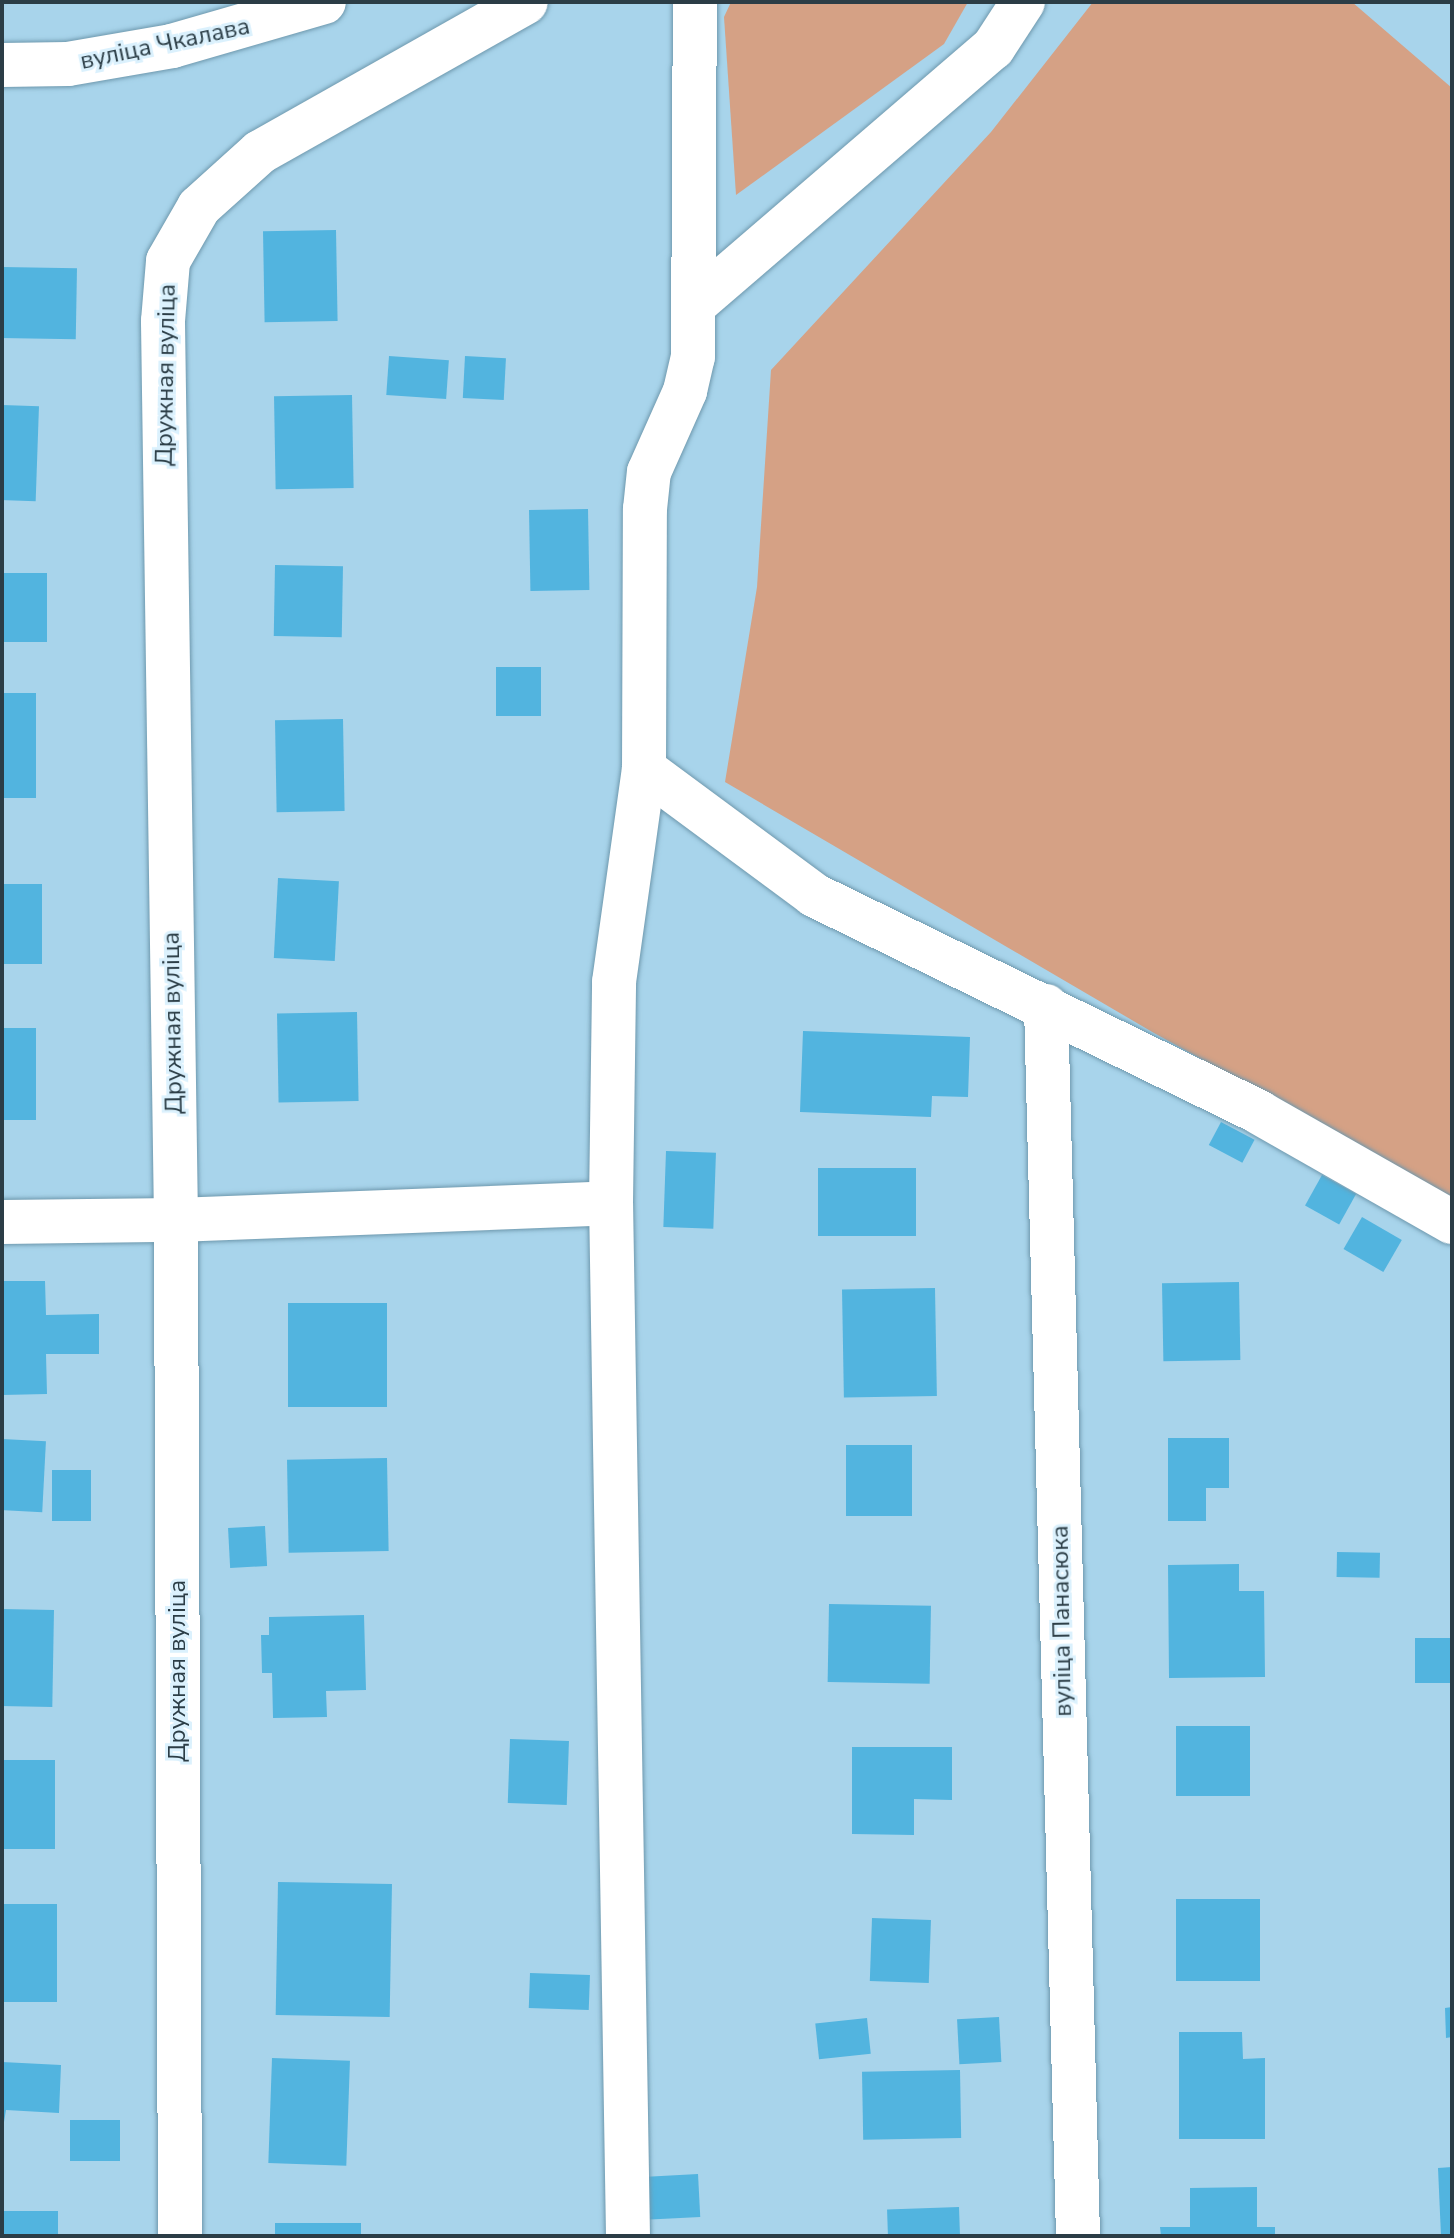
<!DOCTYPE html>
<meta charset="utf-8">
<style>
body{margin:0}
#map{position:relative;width:1454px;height:2238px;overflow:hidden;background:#a8d4eb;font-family:"Nunito Sans",sans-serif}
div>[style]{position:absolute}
.green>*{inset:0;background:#d5a185}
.building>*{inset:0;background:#52b4df;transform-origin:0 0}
.roads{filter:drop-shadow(0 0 2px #6e98ad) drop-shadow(0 0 2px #6e98ad)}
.minor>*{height:44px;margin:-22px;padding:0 22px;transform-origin:22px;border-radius:22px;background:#fff}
span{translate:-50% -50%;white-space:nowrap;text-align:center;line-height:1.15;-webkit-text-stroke:6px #dbf1fd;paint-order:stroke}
.street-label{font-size:24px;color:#2b3d46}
.frame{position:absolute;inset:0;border:4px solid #2b3d46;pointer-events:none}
</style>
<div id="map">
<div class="green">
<i style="clip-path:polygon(731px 2px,968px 2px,944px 44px,736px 195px,724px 17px)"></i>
<i style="clip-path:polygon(1093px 2px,1352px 2px,1452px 88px,1452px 1197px,1154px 1033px,725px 782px,757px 587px,771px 370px,991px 132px)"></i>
</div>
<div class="building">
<i style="left:336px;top:230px;width:91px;height:73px;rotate:89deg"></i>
<i style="left:2px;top:267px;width:75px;height:71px;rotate:1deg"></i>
<i style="left:389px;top:356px;width:60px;height:39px;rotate:4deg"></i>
<i style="left:465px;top:356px;width:41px;height:42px;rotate:3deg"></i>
<i style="left:352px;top:395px;width:93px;height:78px;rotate:89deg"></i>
<i style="left:2px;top:405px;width:37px;height:95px;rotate:2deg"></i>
<i style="left:588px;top:509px;width:81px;height:59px;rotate:89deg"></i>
<i style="left:275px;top:565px;width:68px;height:71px;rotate:1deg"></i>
<i style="left:2px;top:573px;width:45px;height:69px"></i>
<i style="left:496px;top:667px;width:45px;height:49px"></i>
<i style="left:2px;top:693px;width:34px;height:105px"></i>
<i style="left:343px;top:719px;width:92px;height:68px;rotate:89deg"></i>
<i style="left:278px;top:878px;width:61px;height:80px;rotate:3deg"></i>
<i style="left:2px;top:884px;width:40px;height:80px"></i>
<i style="left:357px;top:1012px;width:89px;height:80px;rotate:89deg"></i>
<i style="left:2px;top:1028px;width:34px;height:92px"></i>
<i style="clip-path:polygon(803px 1031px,970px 1037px,968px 1097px,932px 1096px,931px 1117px,800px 1112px)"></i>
<i style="left:1221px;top:1122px;width:38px;height:26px;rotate:28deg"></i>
<i style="left:666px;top:1151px;width:50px;height:76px;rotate:2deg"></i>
<i style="left:818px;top:1168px;width:98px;height:68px"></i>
<i style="left:1322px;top:1175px;width:39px;height:35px;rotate:29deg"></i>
<i style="left:1362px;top:1217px;width:46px;height:37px;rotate:30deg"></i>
<i style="clip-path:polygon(2px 1281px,45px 1281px,46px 1315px,99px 1314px,99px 1354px,46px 1354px,47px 1394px,2px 1395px)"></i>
<i style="left:1239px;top:1282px;width:78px;height:77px;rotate:89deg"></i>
<i style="left:935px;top:1288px;width:108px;height:93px;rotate:89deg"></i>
<i style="left:288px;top:1303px;width:99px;height:104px"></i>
<i style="clip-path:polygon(1168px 1438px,1229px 1438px,1229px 1488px,1206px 1488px,1206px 1521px,1168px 1521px)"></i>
<i style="left:2px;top:1439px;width:44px;height:71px;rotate:3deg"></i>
<i style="left:846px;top:1445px;width:66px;height:71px"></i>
<i style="left:387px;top:1458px;width:93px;height:100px;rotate:89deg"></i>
<i style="left:52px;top:1470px;width:39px;height:51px"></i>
<i style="left:265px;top:1526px;width:40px;height:37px;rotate:87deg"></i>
<i style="left:1337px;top:1552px;width:43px;height:25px;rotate:1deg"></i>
<i style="clip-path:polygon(1239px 1564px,1239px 1591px,1264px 1591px,1265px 1677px,1169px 1678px,1168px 1565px)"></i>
<i style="left:829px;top:1604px;width:102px;height:78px;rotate:1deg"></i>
<i style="left:2px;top:1609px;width:52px;height:97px;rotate:1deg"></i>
<i style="clip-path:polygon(364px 1615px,366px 1690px,326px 1691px,327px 1717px,273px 1718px,272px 1673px,262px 1673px,261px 1635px,269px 1635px,269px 1617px)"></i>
<i style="left:1452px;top:1638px;width:45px;height:37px;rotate:90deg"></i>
<i style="left:1250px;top:1726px;width:70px;height:74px;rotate:90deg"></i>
<i style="left:510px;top:1739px;width:59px;height:64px;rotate:2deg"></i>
<i style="clip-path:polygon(852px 1747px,952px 1747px,952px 1800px,914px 1799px,914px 1835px,852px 1834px)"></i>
<i style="left:2px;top:1760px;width:53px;height:89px"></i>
<i style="left:278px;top:1882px;width:114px;height:133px;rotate:1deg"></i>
<i style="left:1176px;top:1899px;width:84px;height:82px"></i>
<i style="left:2px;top:1904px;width:55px;height:98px"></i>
<i style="left:872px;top:1918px;width:59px;height:63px;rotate:2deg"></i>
<i style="left:530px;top:1973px;width:60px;height:35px;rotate:2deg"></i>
<i style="clip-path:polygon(1452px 2007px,1452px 2037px,1446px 2038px,1445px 2008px)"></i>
<i style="left:999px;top:2017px;width:45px;height:42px;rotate:87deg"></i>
<i style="left:867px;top:2018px;width:36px;height:52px;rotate:84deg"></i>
<i style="clip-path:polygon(1179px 2032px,1242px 2032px,1243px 2059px,1265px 2058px,1265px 2139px,1179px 2139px)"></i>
<i style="left:272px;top:2058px;width:78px;height:105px;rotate:2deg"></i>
<i style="clip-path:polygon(2px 2062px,61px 2065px,59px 2113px,6px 2110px,2px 2134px)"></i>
<i style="left:960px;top:2070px;width:68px;height:98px;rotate:89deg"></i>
<i style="left:70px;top:2120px;width:50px;height:41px"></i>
<i style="clip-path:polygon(1452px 2167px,1452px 2236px,1441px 2236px,1438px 2168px)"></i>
<i style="left:698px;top:2174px;width:43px;height:60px;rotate:87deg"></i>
<i style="clip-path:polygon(1257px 2187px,1257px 2227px,1275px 2227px,1275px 2236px,1161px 2236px,1160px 2227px,1190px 2227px,1190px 2188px)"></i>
<i style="left:959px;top:2207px;width:29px;height:72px;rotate:88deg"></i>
<i style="left:2px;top:2211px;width:56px;height:25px"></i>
<i style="left:361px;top:2223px;width:13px;height:86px;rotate:90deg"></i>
</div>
<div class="roads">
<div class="minor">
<i style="left:2px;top:65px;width:66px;rotate:-0.9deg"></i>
<i style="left:68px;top:64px;width:106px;rotate:-9.8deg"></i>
<i style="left:172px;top:46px;width:158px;rotate:-16.1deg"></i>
<i style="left:695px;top:304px;width:393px;rotate:-40.7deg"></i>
<i style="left:993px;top:48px;width:55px;rotate:-56.9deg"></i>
<i style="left:644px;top:769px;width:212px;rotate:36.5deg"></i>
<i style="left:814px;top:895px;width:496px;rotate:26deg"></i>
<i style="left:1260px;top:1113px;width:221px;rotate:29.6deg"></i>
<i style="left:1046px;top:1006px;width:1230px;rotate:88.51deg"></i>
<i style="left:2px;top:1222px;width:174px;rotate:-0.7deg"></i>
<i style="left:176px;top:1220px;width:435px;rotate:-2.2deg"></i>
<i style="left:180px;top:2236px;width:1016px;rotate:-90.23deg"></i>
<i style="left:176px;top:1220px;width:899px;rotate:-90.83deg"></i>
<i style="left:163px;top:321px;width:60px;rotate:-85.2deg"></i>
<i style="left:168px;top:261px;width:62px;rotate:-60.1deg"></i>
<i style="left:199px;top:207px;width:82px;rotate:-42deg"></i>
<i style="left:260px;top:152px;width:305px;rotate:-29.4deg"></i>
<i style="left:628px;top:2236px;width:1033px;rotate:-90.94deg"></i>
<i style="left:611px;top:1203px;width:221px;rotate:-89.2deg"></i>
<i style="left:614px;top:982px;width:215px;rotate:-82deg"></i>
<i style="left:644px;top:769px;width:260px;rotate:-89.8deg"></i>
<i style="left:645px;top:509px;width:37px;rotate:-84deg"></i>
<i style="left:649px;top:472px;width:89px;rotate:-66deg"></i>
<i style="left:685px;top:391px;width:35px;rotate:-77deg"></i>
<i style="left:693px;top:357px;width:355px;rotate:-89.7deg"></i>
</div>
</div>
<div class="street-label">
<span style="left:165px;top:44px;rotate:-12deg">вуліца Чкалава</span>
<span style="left:166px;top:375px;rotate:-89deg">Дружная вуліца</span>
<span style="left:173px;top:1023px;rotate:-91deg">Дружная вуліца</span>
<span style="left:1062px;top:1621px;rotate:-91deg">вуліца Панасюка</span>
<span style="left:178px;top:1671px;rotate:-90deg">Дружная вуліца</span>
</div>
<div class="frame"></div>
</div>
